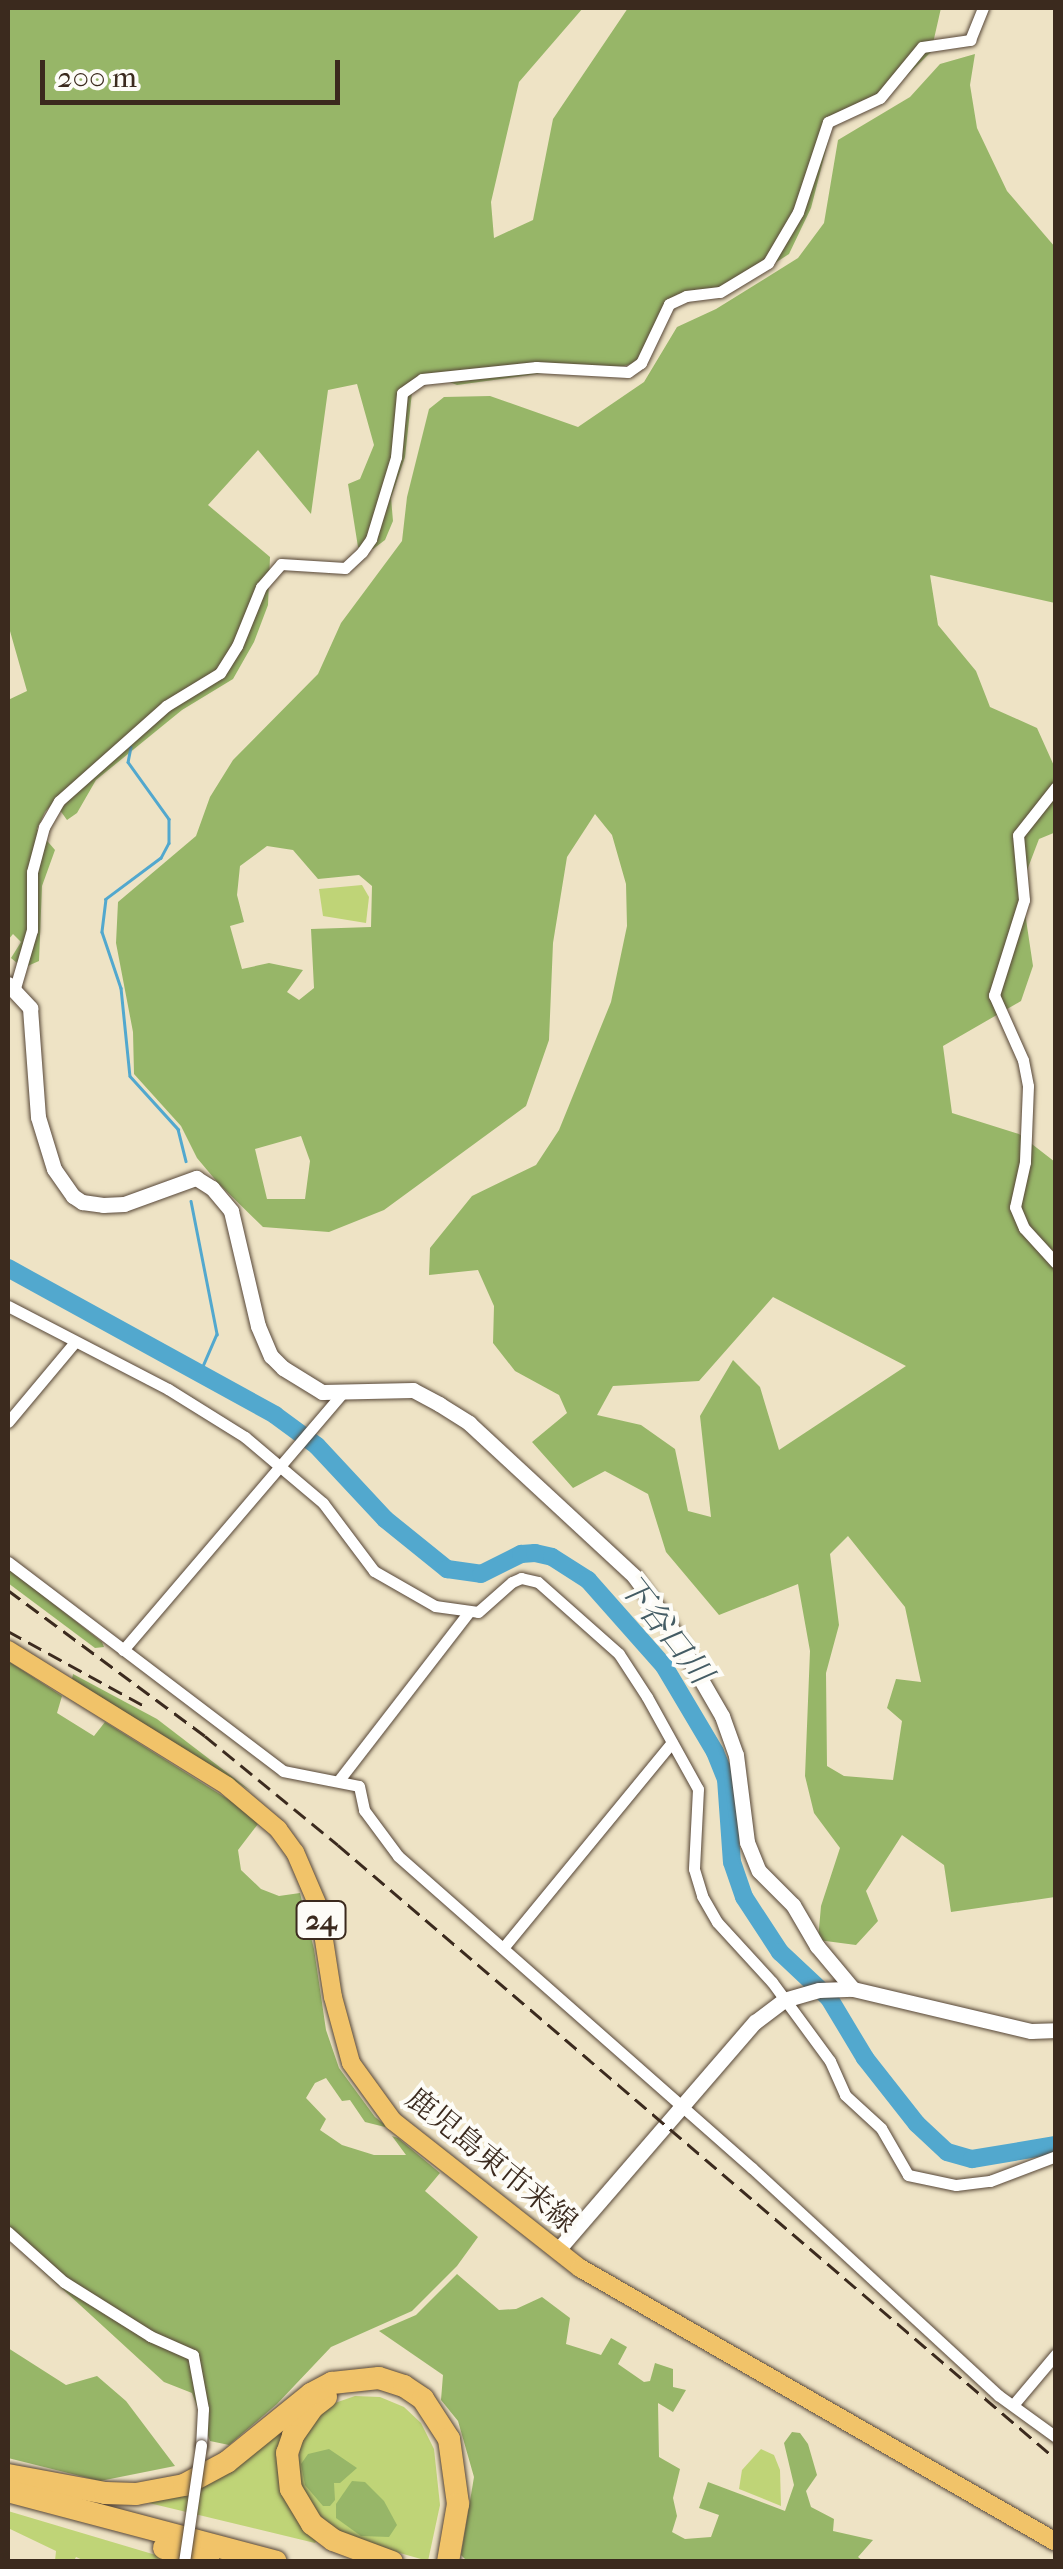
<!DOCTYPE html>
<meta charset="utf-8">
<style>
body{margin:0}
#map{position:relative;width:1063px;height:2569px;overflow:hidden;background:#eee3c5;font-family:"IM FELL French Canon","Noto Serif JP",serif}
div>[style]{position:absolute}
.green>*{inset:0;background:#bfd477}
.forest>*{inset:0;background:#97b668}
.stream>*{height:2.5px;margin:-1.25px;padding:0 1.25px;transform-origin:1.25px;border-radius:1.25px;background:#52a8ce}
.river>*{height:18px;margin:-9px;padding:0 9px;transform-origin:9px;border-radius:9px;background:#52a8ce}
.roads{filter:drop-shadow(0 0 2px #564637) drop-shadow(0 0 2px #564637)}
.minor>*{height:11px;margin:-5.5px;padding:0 5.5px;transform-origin:5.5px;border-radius:5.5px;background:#fff}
.tertiary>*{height:15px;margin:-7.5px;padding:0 7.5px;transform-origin:7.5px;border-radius:7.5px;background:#fff}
.primary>*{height:18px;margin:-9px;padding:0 9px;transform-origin:9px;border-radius:9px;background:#f1c369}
.motorway>*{height:22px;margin:-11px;padding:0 11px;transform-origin:11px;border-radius:11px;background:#f1c369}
.rail>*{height:2.5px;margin-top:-1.25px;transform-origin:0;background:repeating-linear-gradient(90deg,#3b2a1e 0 15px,transparent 0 23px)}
.bridges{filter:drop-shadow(0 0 2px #564637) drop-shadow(0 0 2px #564637)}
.minor-bridge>*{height:11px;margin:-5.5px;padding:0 5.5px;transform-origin:5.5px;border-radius:5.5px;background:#fff}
span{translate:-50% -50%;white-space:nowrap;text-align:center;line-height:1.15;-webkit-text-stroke:8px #fdfcf7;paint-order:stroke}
.shield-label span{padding:2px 8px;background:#fdfcf7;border:2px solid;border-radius:8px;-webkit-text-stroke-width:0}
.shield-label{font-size:28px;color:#3b2a1e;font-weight:700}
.street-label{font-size:30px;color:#3b2a1e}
.water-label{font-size:32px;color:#445c64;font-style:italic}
.frame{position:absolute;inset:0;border:10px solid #3b2a1e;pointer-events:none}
.scale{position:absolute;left:40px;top:60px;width:300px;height:45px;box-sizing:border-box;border:5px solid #3b2a1e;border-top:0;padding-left:12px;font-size:30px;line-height:35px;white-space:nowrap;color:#3b2a1e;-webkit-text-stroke:8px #fdfcf7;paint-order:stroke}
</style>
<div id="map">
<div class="green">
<i style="clip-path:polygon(362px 885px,369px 897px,366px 923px,323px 916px,319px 889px)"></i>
<i style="clip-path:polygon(355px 2396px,380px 2397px,404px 2407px,421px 2423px,434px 2449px,440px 2505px,428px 2561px,347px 2538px,308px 2506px,298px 2481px,300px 2439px,312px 2420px,332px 2404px)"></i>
<i style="clip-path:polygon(308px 2401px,282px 2456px,319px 2537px,315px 2543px,149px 2503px)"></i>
<i style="clip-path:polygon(761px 2449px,774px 2455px,780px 2470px,781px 2506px,739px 2489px,742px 2470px)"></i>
<i style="clip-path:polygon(8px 2511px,176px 2561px,87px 2562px,76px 2557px,74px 2561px,55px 2561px,56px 2551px,8px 2528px)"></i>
</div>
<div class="forest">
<i style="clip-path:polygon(8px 8px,583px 8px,519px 82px,491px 202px,494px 238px,533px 220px,553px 119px,628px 8px,941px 8px,931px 52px,879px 103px,832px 126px,811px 208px,789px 254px,726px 295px,685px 299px,667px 313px,637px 362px,614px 369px,566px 370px,457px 385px,437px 377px,412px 392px,405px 457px,391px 498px,393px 521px,385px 540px,373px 549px,358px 547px,348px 484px,360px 479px,374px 445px,357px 384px,328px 390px,311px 514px,258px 450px,208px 505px,270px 557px,268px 605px,254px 642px,233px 679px,182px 710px,96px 780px,77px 813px,67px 820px,54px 802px,45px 812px,37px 829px,55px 850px,42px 886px,39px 961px,23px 968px,11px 958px,21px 942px,13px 934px,8px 940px,8px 700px,27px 691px,8px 624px)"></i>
<i style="clip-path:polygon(evenodd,975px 54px,970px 85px,977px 128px,1007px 191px,1055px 247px,1055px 603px,930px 575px,938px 625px,976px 671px,990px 707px,1037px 728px,1055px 768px,1056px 832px,1039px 839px,1021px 886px,1033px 966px,1021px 1001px,943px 1046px,952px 1113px,1019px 1134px,1055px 1162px,1055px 1897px,951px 1912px,944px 1865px,902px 1835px,866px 1891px,878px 1921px,856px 1945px,818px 1940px,821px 1906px,840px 1848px,814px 1813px,805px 1776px,810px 1651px,798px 1584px,719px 1615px,666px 1552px,648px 1494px,605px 1471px,573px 1488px,532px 1442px,567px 1413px,559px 1395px,515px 1371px,493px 1343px,494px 1306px,478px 1270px,429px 1275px,430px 1248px,472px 1196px,536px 1165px,559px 1130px,611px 1002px,627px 926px,626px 884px,612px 835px,595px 814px,567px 857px,553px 943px,549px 1040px,526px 1106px,384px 1210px,329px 1232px,263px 1227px,218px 1183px,197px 1158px,181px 1126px,134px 1074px,133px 1032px,116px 943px,118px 902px,196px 836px,210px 797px,233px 760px,318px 674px,341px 623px,402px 541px,407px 497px,429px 409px,444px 397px,490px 396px,578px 427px,644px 382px,677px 327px,716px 309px,798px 258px,824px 223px,838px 140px,910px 97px,940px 64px,975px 54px,267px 846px,293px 850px,318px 879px,359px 875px,372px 886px,371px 927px,311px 929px,314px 988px,299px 1000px,287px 992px,303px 970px,269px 963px,242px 969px,230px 926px,244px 922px,237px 895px,240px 866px,267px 846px,975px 54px,301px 1136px,310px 1161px,305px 1199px,267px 1199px,255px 1149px,301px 1136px,975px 54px,773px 1297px,906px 1366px,779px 1450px,760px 1387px,733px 1360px,700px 1416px,711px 1517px,688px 1511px,675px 1449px,641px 1425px,597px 1415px,613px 1386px,699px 1381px,773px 1297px,975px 54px,848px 1536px,905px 1607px,921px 1682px,896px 1679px,887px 1708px,902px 1721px,893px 1780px,844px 1776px,827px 1766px,826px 1673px,839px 1625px,830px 1554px,848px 1536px)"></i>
<i style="clip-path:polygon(8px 1568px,102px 1642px,104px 1647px,95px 1648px,8px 1583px)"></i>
<i style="clip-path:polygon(8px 1661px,62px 1696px,57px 1713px,94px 1736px,105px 1722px,250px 1813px,258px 1824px,238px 1850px,241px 1870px,261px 1889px,279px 1896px,300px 1893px,314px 1949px,326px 2030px,339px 2068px,375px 2117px,389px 2128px,365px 2122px,350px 2100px,342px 2101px,326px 2078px,315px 2083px,306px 2098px,326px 2119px,320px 2130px,342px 2145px,374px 2155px,406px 2155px,392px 2136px,398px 2138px,440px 2173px,425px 2191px,478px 2237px,457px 2266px,412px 2311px,331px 2347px,277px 2404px,229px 2445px,210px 2441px,192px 2393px,164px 2382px,8px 2239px)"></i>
<i style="clip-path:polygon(73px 1674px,157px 1719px,251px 1791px,72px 1679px)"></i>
<i style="clip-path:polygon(457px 2274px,499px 2310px,516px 2309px,542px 2297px,570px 2318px,566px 2344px,601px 2355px,611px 2338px,627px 2347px,618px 2364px,644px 2382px,650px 2381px,655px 2363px,673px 2369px,673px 2387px,686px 2390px,673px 2412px,658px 2403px,659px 2457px,680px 2469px,673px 2498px,677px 2516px,672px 2532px,685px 2539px,711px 2537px,719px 2515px,699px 2508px,708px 2482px,785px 2511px,794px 2485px,784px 2443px,792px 2432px,800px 2433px,808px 2444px,817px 2475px,806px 2491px,811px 2507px,834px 2519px,833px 2531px,873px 2540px,858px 2557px,863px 2561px,467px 2561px,461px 2555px,474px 2477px,458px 2421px,441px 2400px,443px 2375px,379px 2331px,416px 2315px)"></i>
<i style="clip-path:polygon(8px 2348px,66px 2385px,97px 2376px,126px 2401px,175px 2466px,100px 2481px,8px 2458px)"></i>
<i style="clip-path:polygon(329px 2449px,357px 2468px,340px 2483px,334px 2483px,335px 2500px,330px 2506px,323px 2506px,305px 2485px,301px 2464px,308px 2454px)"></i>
<i style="clip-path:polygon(352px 2481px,365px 2482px,384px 2501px,397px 2525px,389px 2537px,361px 2536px,336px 2518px,336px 2504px)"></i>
</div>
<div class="stream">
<i style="left:131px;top:747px;width:15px;rotate:101deg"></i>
<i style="left:128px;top:762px;width:70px;rotate:54.3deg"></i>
<i style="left:169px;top:819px;width:24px;rotate:90deg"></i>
<i style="left:169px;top:843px;width:17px;rotate:118deg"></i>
<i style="left:161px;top:858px;width:69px;rotate:143.3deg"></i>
<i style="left:106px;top:899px;width:33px;rotate:97deg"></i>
<i style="left:102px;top:932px;width:59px;rotate:71.3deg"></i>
<i style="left:121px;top:988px;width:88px;rotate:84.2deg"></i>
<i style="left:130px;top:1076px;width:72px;rotate:47.8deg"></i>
<i style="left:178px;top:1129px;width:33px;rotate:76deg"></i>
<i style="left:191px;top:1201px;width:136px;rotate:78.9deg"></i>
<i style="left:217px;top:1334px;width:40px;rotate:113.4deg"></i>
</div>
<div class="river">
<i style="left:8px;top:1268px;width:305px;rotate:28.8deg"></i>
<i style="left:275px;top:1415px;width:52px;rotate:36.4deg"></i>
<i style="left:317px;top:1446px;width:100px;rotate:47deg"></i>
<i style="left:385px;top:1519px;width:80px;rotate:38.9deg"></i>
<i style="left:447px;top:1569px;width:34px;rotate:8deg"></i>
<i style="left:481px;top:1574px;width:45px;rotate:-26.6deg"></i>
<i style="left:521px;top:1554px;width:14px;rotate:-4deg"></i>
<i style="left:535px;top:1553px;width:17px;rotate:13deg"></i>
<i style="left:552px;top:1557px;width:43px;rotate:32.6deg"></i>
<i style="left:588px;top:1580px;width:115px;rotate:48.5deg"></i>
<i style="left:664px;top:1666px;width:100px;rotate:59.3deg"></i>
<i style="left:715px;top:1752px;width:29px;rotate:68deg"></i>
<i style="left:726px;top:1779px;width:83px;rotate:85.9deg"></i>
<i style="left:732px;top:1862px;width:37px;rotate:71deg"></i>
<i style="left:744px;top:1897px;width:66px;rotate:56.8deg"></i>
<i style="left:780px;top:1952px;width:67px;rotate:43.2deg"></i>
<i style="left:829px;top:1998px;width:70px;rotate:59deg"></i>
<i style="left:865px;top:2058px;width:84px;rotate:51.8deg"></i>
<i style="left:917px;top:2124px;width:41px;rotate:43deg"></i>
<i style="left:947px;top:2152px;width:26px;rotate:16deg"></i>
<i style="left:972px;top:2159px;width:85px;rotate:-9.5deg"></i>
</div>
<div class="roads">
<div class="minor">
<i style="left:1056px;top:787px;width:61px;rotate:128.4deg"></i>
<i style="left:1018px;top:835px;width:65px;rotate:84.7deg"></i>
<i style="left:1024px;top:900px;width:100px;rotate:107.5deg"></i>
<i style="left:994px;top:995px;width:71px;rotate:66deg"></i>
<i style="left:1023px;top:1060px;width:26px;rotate:79deg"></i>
<i style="left:1028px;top:1086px;width:76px;rotate:92.3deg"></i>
<i style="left:1025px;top:1162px;width:46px;rotate:102.5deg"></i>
<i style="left:1015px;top:1207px;width:23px;rotate:67deg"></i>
<i style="left:1024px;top:1228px;width:47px;rotate:47.6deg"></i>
<i style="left:15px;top:988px;width:60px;rotate:-73.7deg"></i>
<i style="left:32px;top:930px;width:58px;rotate:-90deg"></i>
<i style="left:32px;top:872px;width:47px;rotate:-75.1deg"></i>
<i style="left:44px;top:827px;width:30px;rotate:-60deg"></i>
<i style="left:59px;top:801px;width:143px;rotate:-41.6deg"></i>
<i style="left:166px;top:706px;width:63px;rotate:-31.4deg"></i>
<i style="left:220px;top:673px;width:32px;rotate:-58deg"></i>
<i style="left:237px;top:646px;width:64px;rotate:-67.9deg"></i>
<i style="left:261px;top:587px;width:30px;rotate:-49deg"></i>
<i style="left:281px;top:564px;width:64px;rotate:3.6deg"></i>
<i style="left:345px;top:568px;width:23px;rotate:-43deg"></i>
<i style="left:362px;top:552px;width:16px;rotate:-55deg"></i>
<i style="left:371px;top:539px;width:86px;rotate:-73deg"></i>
<i style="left:396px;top:457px;width:64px;rotate:-84.6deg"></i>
<i style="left:402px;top:393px;width:24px;rotate:-35deg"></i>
<i style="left:422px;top:379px;width:115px;rotate:-6deg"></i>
<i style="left:536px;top:367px;width:92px;rotate:3.1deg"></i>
<i style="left:628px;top:372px;width:16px;rotate:-35deg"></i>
<i style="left:641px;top:363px;width:65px;rotate:-64.6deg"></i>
<i style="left:669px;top:304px;width:19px;rotate:-25deg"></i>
<i style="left:686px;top:296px;width:34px;rotate:-7deg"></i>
<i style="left:720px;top:292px;width:56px;rotate:-31.1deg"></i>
<i style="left:768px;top:263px;width:59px;rotate:-59.5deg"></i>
<i style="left:798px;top:212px;width:95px;rotate:-71.6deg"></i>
<i style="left:828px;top:122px;width:57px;rotate:-24.8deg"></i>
<i style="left:880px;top:98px;width:66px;rotate:-50.5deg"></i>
<i style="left:922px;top:47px;width:49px;rotate:-8.3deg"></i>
<i style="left:970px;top:40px;width:35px;rotate:-68deg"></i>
<i style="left:8px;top:1306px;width:180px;rotate:27.4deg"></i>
<i style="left:168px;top:1389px;width:91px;rotate:31.9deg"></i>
<i style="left:245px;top:1437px;width:102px;rotate:40.2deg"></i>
<i style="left:323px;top:1503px;width:85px;rotate:53.1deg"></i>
<i style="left:374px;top:1571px;width:70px;rotate:29.8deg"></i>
<i style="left:435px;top:1606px;width:43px;rotate:7.9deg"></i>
<i style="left:478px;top:1612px;width:45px;rotate:-41.4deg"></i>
<i style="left:512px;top:1582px;width:10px;rotate:-24deg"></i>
<i style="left:521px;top:1578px;width:17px;rotate:13deg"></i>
<i style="left:538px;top:1582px;width:108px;rotate:41.6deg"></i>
<i style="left:619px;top:1654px;width:51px;rotate:56.9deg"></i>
<i style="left:647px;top:1697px;width:105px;rotate:61deg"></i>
<i style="left:698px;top:1789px;width:80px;rotate:92.9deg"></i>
<i style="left:694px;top:1869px;width:28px;rotate:73deg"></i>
<i style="left:702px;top:1896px;width:30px;rotate:60deg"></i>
<i style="left:717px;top:1922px;width:81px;rotate:47.5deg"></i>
<i style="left:772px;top:1982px;width:98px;rotate:53.7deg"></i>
<i style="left:830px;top:2061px;width:37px;rotate:66deg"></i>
<i style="left:845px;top:2095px;width:49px;rotate:42.5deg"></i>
<i style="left:881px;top:2128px;width:54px;rotate:60.1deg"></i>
<i style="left:908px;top:2175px;width:49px;rotate:11.8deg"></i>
<i style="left:956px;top:2185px;width:34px;rotate:-7deg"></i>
<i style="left:990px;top:2181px;width:71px;rotate:-20.7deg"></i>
<i style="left:8px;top:1422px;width:104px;rotate:-50.1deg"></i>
<i style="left:8px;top:1562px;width:345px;rotate:37.2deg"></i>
<i style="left:283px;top:1771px;width:77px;rotate:11.2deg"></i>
<i style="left:359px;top:1786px;width:25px;rotate:78deg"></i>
<i style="left:364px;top:1810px;width:57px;rotate:53.5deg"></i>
<i style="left:398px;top:1856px;width:472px;rotate:41.4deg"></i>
<i style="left:752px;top:2168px;width:335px;rotate:42.7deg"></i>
<i style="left:998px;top:2395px;width:72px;rotate:35.9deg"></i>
<i style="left:123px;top:1650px;width:337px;rotate:-49.5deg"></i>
<i style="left:339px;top:1780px;width:211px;rotate:-52.3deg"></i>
<i style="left:503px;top:1948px;width:266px;rotate:-50.6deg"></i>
<i style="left:8px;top:2232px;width:75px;rotate:41.8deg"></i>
<i style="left:64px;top:2282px;width:102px;rotate:32.1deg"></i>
<i style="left:150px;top:2336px;width:47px;rotate:23.8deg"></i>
<i style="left:193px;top:2355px;width:55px;rotate:79.5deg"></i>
<i style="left:203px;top:2409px;width:36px;rotate:93deg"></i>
<i style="left:1013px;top:2405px;width:67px;rotate:-49.9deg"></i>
</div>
<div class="tertiary">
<i style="left:8px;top:984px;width:33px;rotate:47deg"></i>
<i style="left:30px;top:1008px;width:109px;rotate:85.8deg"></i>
<i style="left:38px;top:1117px;width:54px;rotate:72.9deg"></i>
<i style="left:54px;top:1169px;width:33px;rotate:55deg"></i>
<i style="left:73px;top:1196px;width:11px;rotate:34deg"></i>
<i style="left:82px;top:1202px;width:21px;rotate:8deg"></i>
<i style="left:103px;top:1205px;width:21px;rotate:-3deg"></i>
<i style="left:124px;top:1204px;width:77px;rotate:-19.9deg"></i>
<i style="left:196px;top:1178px;width:19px;rotate:32deg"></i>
<i style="left:212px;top:1188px;width:30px;rotate:50deg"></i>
<i style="left:231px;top:1211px;width:118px;rotate:76.8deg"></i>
<i style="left:258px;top:1326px;width:33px;rotate:67deg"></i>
<i style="left:271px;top:1356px;width:17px;rotate:45deg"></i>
<i style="left:283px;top:1368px;width:46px;rotate:31.6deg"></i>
<i style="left:322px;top:1392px;width:91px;rotate:-1.3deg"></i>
<i style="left:413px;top:1390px;width:30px;rotate:28deg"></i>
<i style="left:439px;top:1404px;width:36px;rotate:32deg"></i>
<i style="left:469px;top:1423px;width:225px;rotate:42.8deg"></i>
<i style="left:634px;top:1576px;width:56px;rotate:53.7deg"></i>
<i style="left:667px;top:1621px;width:110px;rotate:59.9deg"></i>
<i style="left:722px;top:1716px;width:41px;rotate:70.3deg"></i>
<i style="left:736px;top:1755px;width:88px;rotate:82.8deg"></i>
<i style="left:747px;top:1842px;width:31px;rotate:68deg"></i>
<i style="left:759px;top:1871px;width:48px;rotate:45deg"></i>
<i style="left:793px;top:1905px;width:48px;rotate:59.7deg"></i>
<i style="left:817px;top:1946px;width:56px;rotate:50.1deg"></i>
<i style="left:853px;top:1989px;width:183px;rotate:13.3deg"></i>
<i style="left:1031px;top:2031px;width:25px;rotate:-2deg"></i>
<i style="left:557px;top:2251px;width:303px;rotate:-49.2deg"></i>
<i style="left:755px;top:2022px;width:36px;rotate:-37deg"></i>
<i style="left:784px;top:2000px;width:36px;rotate:-16deg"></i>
<i style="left:819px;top:1990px;width:34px;rotate:-2deg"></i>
</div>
<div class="primary">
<i style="left:8px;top:1650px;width:258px;rotate:31.8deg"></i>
<i style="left:227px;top:1786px;width:67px;rotate:40.1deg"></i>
<i style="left:278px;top:1829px;width:29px;rotate:54deg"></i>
<i style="left:295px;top:1852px;width:61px;rotate:66.8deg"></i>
<i style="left:319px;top:1908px;width:90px;rotate:81.1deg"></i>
<i style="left:333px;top:1997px;width:68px;rotate:74.7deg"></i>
<i style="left:351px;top:2063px;width:72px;rotate:54.1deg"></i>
<i style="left:393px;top:2121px;width:238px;rotate:38.2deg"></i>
<i style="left:580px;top:2268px;width:549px;rotate:29.93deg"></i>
</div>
<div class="motorway">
<i style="left:326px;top:2397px;width:16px;rotate:142deg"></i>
<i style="left:313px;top:2407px;width:35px;rotate:125deg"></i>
<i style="left:293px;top:2436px;width:18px;rotate:109deg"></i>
<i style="left:287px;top:2453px;width:36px;rotate:84deg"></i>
<i style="left:291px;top:2489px;width:41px;rotate:59deg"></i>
<i style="left:312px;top:2524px;width:26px;rotate:37deg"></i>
<i style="left:333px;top:2540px;width:63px;rotate:20.4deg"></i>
<i style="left:8px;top:2475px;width:99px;rotate:10.5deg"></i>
<i style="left:105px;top:2493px;width:31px;rotate:2deg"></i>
<i style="left:136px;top:2494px;width:49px;rotate:-10.6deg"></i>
<i style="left:184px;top:2485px;width:49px;rotate:-28.1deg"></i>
<i style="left:227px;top:2462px;width:108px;rotate:-39deg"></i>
<i style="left:311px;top:2394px;width:24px;rotate:-28deg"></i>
<i style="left:332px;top:2383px;width:47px;rotate:-6.1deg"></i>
<i style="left:379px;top:2378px;width:26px;rotate:18deg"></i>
<i style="left:404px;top:2386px;width:23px;rotate:34deg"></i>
<i style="left:423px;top:2399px;width:48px;rotate:57deg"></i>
<i style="left:449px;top:2439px;width:66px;rotate:82.1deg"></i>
<i style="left:458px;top:2504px;width:59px;rotate:99.8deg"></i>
<i style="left:8px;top:2491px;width:277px;rotate:14.8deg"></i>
<i style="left:164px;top:2548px;width:47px;rotate:17.3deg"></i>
</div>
</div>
<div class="rail">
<i style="left:8px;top:1590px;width:245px;rotate:36.5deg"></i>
<i style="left:205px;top:1736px;width:172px;rotate:39.3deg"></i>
<i style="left:338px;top:1845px;width:945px;rotate:40.54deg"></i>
<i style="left:8px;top:1631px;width:160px;rotate:28.8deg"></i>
</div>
<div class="bridges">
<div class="minor-bridge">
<i style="left:184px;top:2562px;width:118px;rotate:-81.7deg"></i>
</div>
</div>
<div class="shield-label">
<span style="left:321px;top:1920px">24</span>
</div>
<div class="street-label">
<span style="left:491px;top:2161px;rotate:39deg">鹿児島東市来線</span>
</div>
<div class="water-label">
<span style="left:665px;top:1630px;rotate:52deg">下谷口川</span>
</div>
<div class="frame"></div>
<div class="scale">200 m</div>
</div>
